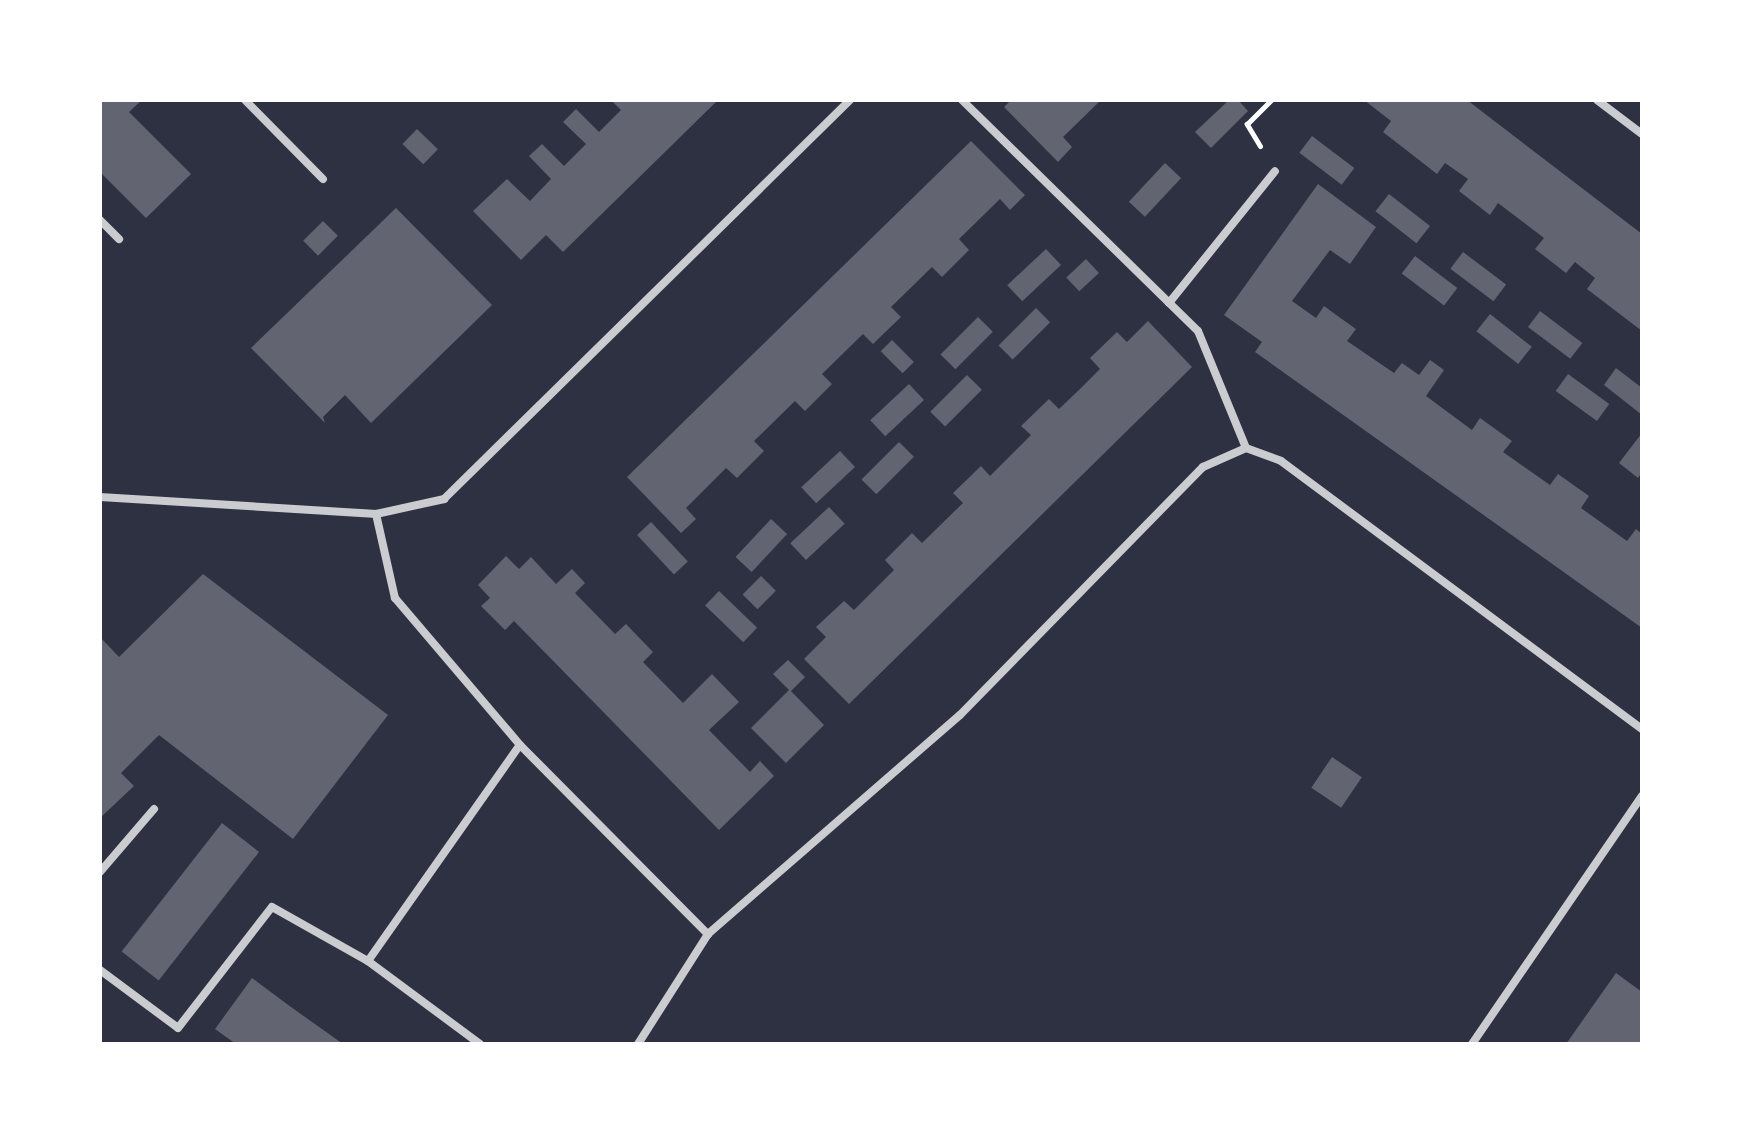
<!DOCTYPE html>
<style>
body{margin:0}
#map{position:relative;width:1742px;height:1144px;overflow:hidden;background:#2d3142;font-family:Overpass,sans-serif}
div>[style]{position:absolute}
.building>*{inset:0;background:#626471;transform-origin:0 0}
.path>*{height:5px;margin:-2.5px;padding:0 2.5px;transform-origin:2.5px;border-radius:2.5px;background:#fff}
.minor>*{height:8px;margin:-4px;padding:0 4px;transform-origin:4px;border-radius:4px;background:#caccd0}
span{translate:-50% -50%;white-space:nowrap;text-align:center;line-height:1.15;-webkit-text-stroke:8px #fff;paint-order:stroke}
.frame{position:absolute;inset:0;border:102px solid #fff;pointer-events:none}
</style>
<div id="map">
<div class="building">
<i style="clip-path:polygon(100px 100px,142px 100px,129px 112px,191px 174px,146px 218px,100px 172px)"></i>
<i style="clip-path:polygon(611px 100px,718px 100px,563px 252px,546px 235px,521px 260px,473px 211px,507px 179px,530px 201px,551px 179px,529px 156px,542px 144px,564px 166px,586px 144px,563px 122px,576px 109px,599px 132px,621px 110px)"></i>
<i style="clip-path:polygon(1011px 100px,1101px 100px,1063px 137px,1072px 147px,1058px 162px,1004px 107px)"></i>
<i style="clip-path:polygon(1229px 100px,1238px 100px,1248px 111px,1211px 148px,1195px 132px)"></i>
<i style="clip-path:polygon(1364px 100px,1467px 100px,1642px 234px,1642px 331px,1587px 289px,1595px 278px,1575px 262px,1566px 273px,1535px 249px,1544px 238px,1498px 203px,1490px 215px,1459px 191px,1468px 179px,1445px 163px,1437px 174px,1383px 132px,1391px 121px)"></i>
<i style="left:417px;top:129px;width:29px;height:21px;rotate:44deg"></i>
<i style="left:1312px;top:136px;width:53px;height:21px;rotate:37deg"></i>
<i style="clip-path:polygon(971px 141px,1025px 195px,1010px 210px,1000px 199px,959px 239px,969px 250px,942px 277px,932px 267px,891px 307px,901px 317px,873px 344px,863px 334px,822px 374px,832px 384px,805px 411px,795px 401px,754px 441px,764px 451px,737px 478px,726px 468px,686px 508px,696px 519px,681px 533px,627px 477px)"></i>
<i style="left:1165px;top:163px;width:22px;height:53px;rotate:43deg"></i>
<i style="clip-path:polygon(1318px 184px,1376px 227px,1350px 264px,1330px 250px,1292px 301px,1316px 318px,1324px 306px,1339px 317px,1356px 329px,1347px 341px,1394px 373px,1402px 363px,1419px 375px,1430px 360px,1444px 370px,1426px 396px,1472px 430px,1480px 418px,1512px 441px,1503px 452px,1550px 485px,1558px 474px,1589px 496px,1581px 508px,1627px 541px,1636px 529px,1642px 534px,1642px 628px,1255px 352px,1262px 342px,1224px 315px)"></i>
<i style="left:1389px;top:194px;width:52px;height:22px;rotate:38deg"></i>
<i style="clip-path:polygon(396px 208px,492px 305px,371px 423px,345px 395px,323px 417px,325px 423px,251px 348px)"></i>
<i style="left:323px;top:221px;width:21px;height:28px;rotate:45deg"></i>
<i style="left:1046px;top:249px;width:22px;height:53px;rotate:47deg"></i>
<i style="left:1463px;top:252px;width:54px;height:21px;rotate:37deg"></i>
<i style="left:1415px;top:256px;width:53px;height:22px;rotate:37deg"></i>
<i style="left:1086px;top:259px;width:19px;height:27px;rotate:47deg"></i>
<i style="left:1036px;top:308px;width:20px;height:53px;rotate:45deg"></i>
<i style="left:1540px;top:311px;width:53px;height:20px;rotate:37deg"></i>
<i style="left:1490px;top:314px;width:53px;height:22px;rotate:38deg"></i>
<i style="left:978px;top:317px;width:21px;height:53px;rotate:45deg"></i>
<i style="clip-path:polygon(1148px 321px,1192px 367px,849px 704px,804px 659px,826px 637px,816px 627px,844px 601px,854px 610px,894px 570px,885px 560px,912px 533px,922px 543px,963px 503px,953px 493px,981px 466px,990px 476px,1031px 435px,1021px 426px,1049px 399px,1059px 409px,1080px 389px,1100px 369px,1090px 358px,1117px 332px,1127px 342px)"></i>
<i style="left:892px;top:340px;width:31px;height:16px;rotate:45deg"></i>
<i style="clip-path:polygon(1616px 368px,1642px 388px,1642px 415px,1604px 385px)"></i>
<i style="left:1568px;top:374px;width:51px;height:21px;rotate:36deg"></i>
<i style="left:967px;top:375px;width:21px;height:52px;rotate:45deg"></i>
<i style="left:909px;top:384px;width:22px;height:53px;rotate:47deg"></i>
<i style="clip-path:polygon(1642px 433px,1642px 472px,1638px 478px,1619px 463px)"></i>
<i style="left:899px;top:442px;width:21px;height:53px;rotate:45deg"></i>
<i style="left:840px;top:451px;width:22px;height:53px;rotate:47deg"></i>
<i style="left:829px;top:507px;width:23px;height:53px;rotate:47deg"></i>
<i style="left:771px;top:519px;width:22px;height:52px;rotate:43deg"></i>
<i style="left:651px;top:522px;width:54px;height:19px;rotate:47deg"></i>
<i style="clip-path:polygon(506px 556px,519px 569px,531px 557px,556px 584px,572px 569px,585px 583px,575px 593px,615px 634px,626px 624px,653px 652px,643px 662px,683px 703px,712px 674px,739px 702px,709px 730px,750px 772px,760px 761px,774px 776px,719px 830px,514px 621px,505px 630px,481px 606px,490px 598px,478px 585px)"></i>
<i style="clip-path:polygon(203px 574px,388px 715px,293px 839px,159px 735px,121px 773px,134px 786px,100px 818px,100px 637px,119px 657px)"></i>
<i style="left:761px;top:576px;width:21px;height:26px;rotate:45deg"></i>
<i style="left:719px;top:591px;width:53px;height:20px;rotate:44deg"></i>
<i style="clip-path:polygon(788px 660px,805px 677px,791px 691px,824px 725px,786px 763px,751px 728px,789px 690px,773px 674px)"></i>
<i style="left:1332px;top:757px;width:36px;height:37px;rotate:34deg"></i>
<i style="left:222px;top:823px;width:47px;height:163px;rotate:38deg"></i>
<i style="clip-path:polygon(1616px 973px,1642px 992px,1642px 1044px,1566px 1044px)"></i>
<i style="clip-path:polygon(252px 978px,291px 1007px,343px 1044px,236px 1044px,215px 1029px)"></i>
</div>
<div class="path">
<i style="left:1260px;top:146px;width:26px;rotate:-121deg"></i>
<i style="left:1247px;top:124px;width:34px;rotate:-45deg"></i>
</div>
<div class="minor">
<i style="left:245px;top:100px;width:111px;rotate:45.4deg"></i>
<i style="left:962px;top:100px;width:330px;rotate:44.4deg"></i>
<i style="left:1198px;top:331px;width:126px;rotate:67.7deg"></i>
<i style="left:1597px;top:100px;width:56px;rotate:37.1deg"></i>
<i style="left:100px;top:220px;width:27px;rotate:45deg"></i>
<i style="left:1169px;top:303px;width:169px;rotate:-51.2deg"></i>
<i style="left:100px;top:497px;width:277px;rotate:3.5deg"></i>
<i style="left:376px;top:514px;width:86px;rotate:77.3deg"></i>
<i style="left:395px;top:598px;width:193px;rotate:49.6deg"></i>
<i style="left:520px;top:745px;width:267px;rotate:45.2deg"></i>
<i style="left:376px;top:514px;width:70px;rotate:-12.4deg"></i>
<i style="left:444px;top:499px;width:569px;rotate:-44.5deg"></i>
<i style="left:100px;top:872px;width:83px;rotate:-49.4deg"></i>
<i style="left:100px;top:970px;width:97px;rotate:36.6deg"></i>
<i style="left:178px;top:1028px;width:153px;rotate:-52.2deg"></i>
<i style="left:272px;top:907px;width:110px;rotate:29.4deg"></i>
<i style="left:480px;top:1044px;width:139px;rotate:-143.5deg"></i>
<i style="left:368px;top:961px;width:264px;rotate:-54.9deg"></i>
<i style="left:638px;top:1044px;width:130px;rotate:-57.5deg"></i>
<i style="left:708px;top:934px;width:334px;rotate:-41deg"></i>
<i style="left:960px;top:715px;width:347px;rotate:-45.6deg"></i>
<i style="left:1203px;top:467px;width:47px;rotate:-23.8deg"></i>
<i style="left:1246px;top:448px;width:37px;rotate:20deg"></i>
<i style="left:1281px;top:461px;width:450px;rotate:36.6deg"></i>
<i style="left:1472px;top:1044px;width:301px;rotate:-55.6deg"></i>
</div>
<div class="frame"></div>
</div>
